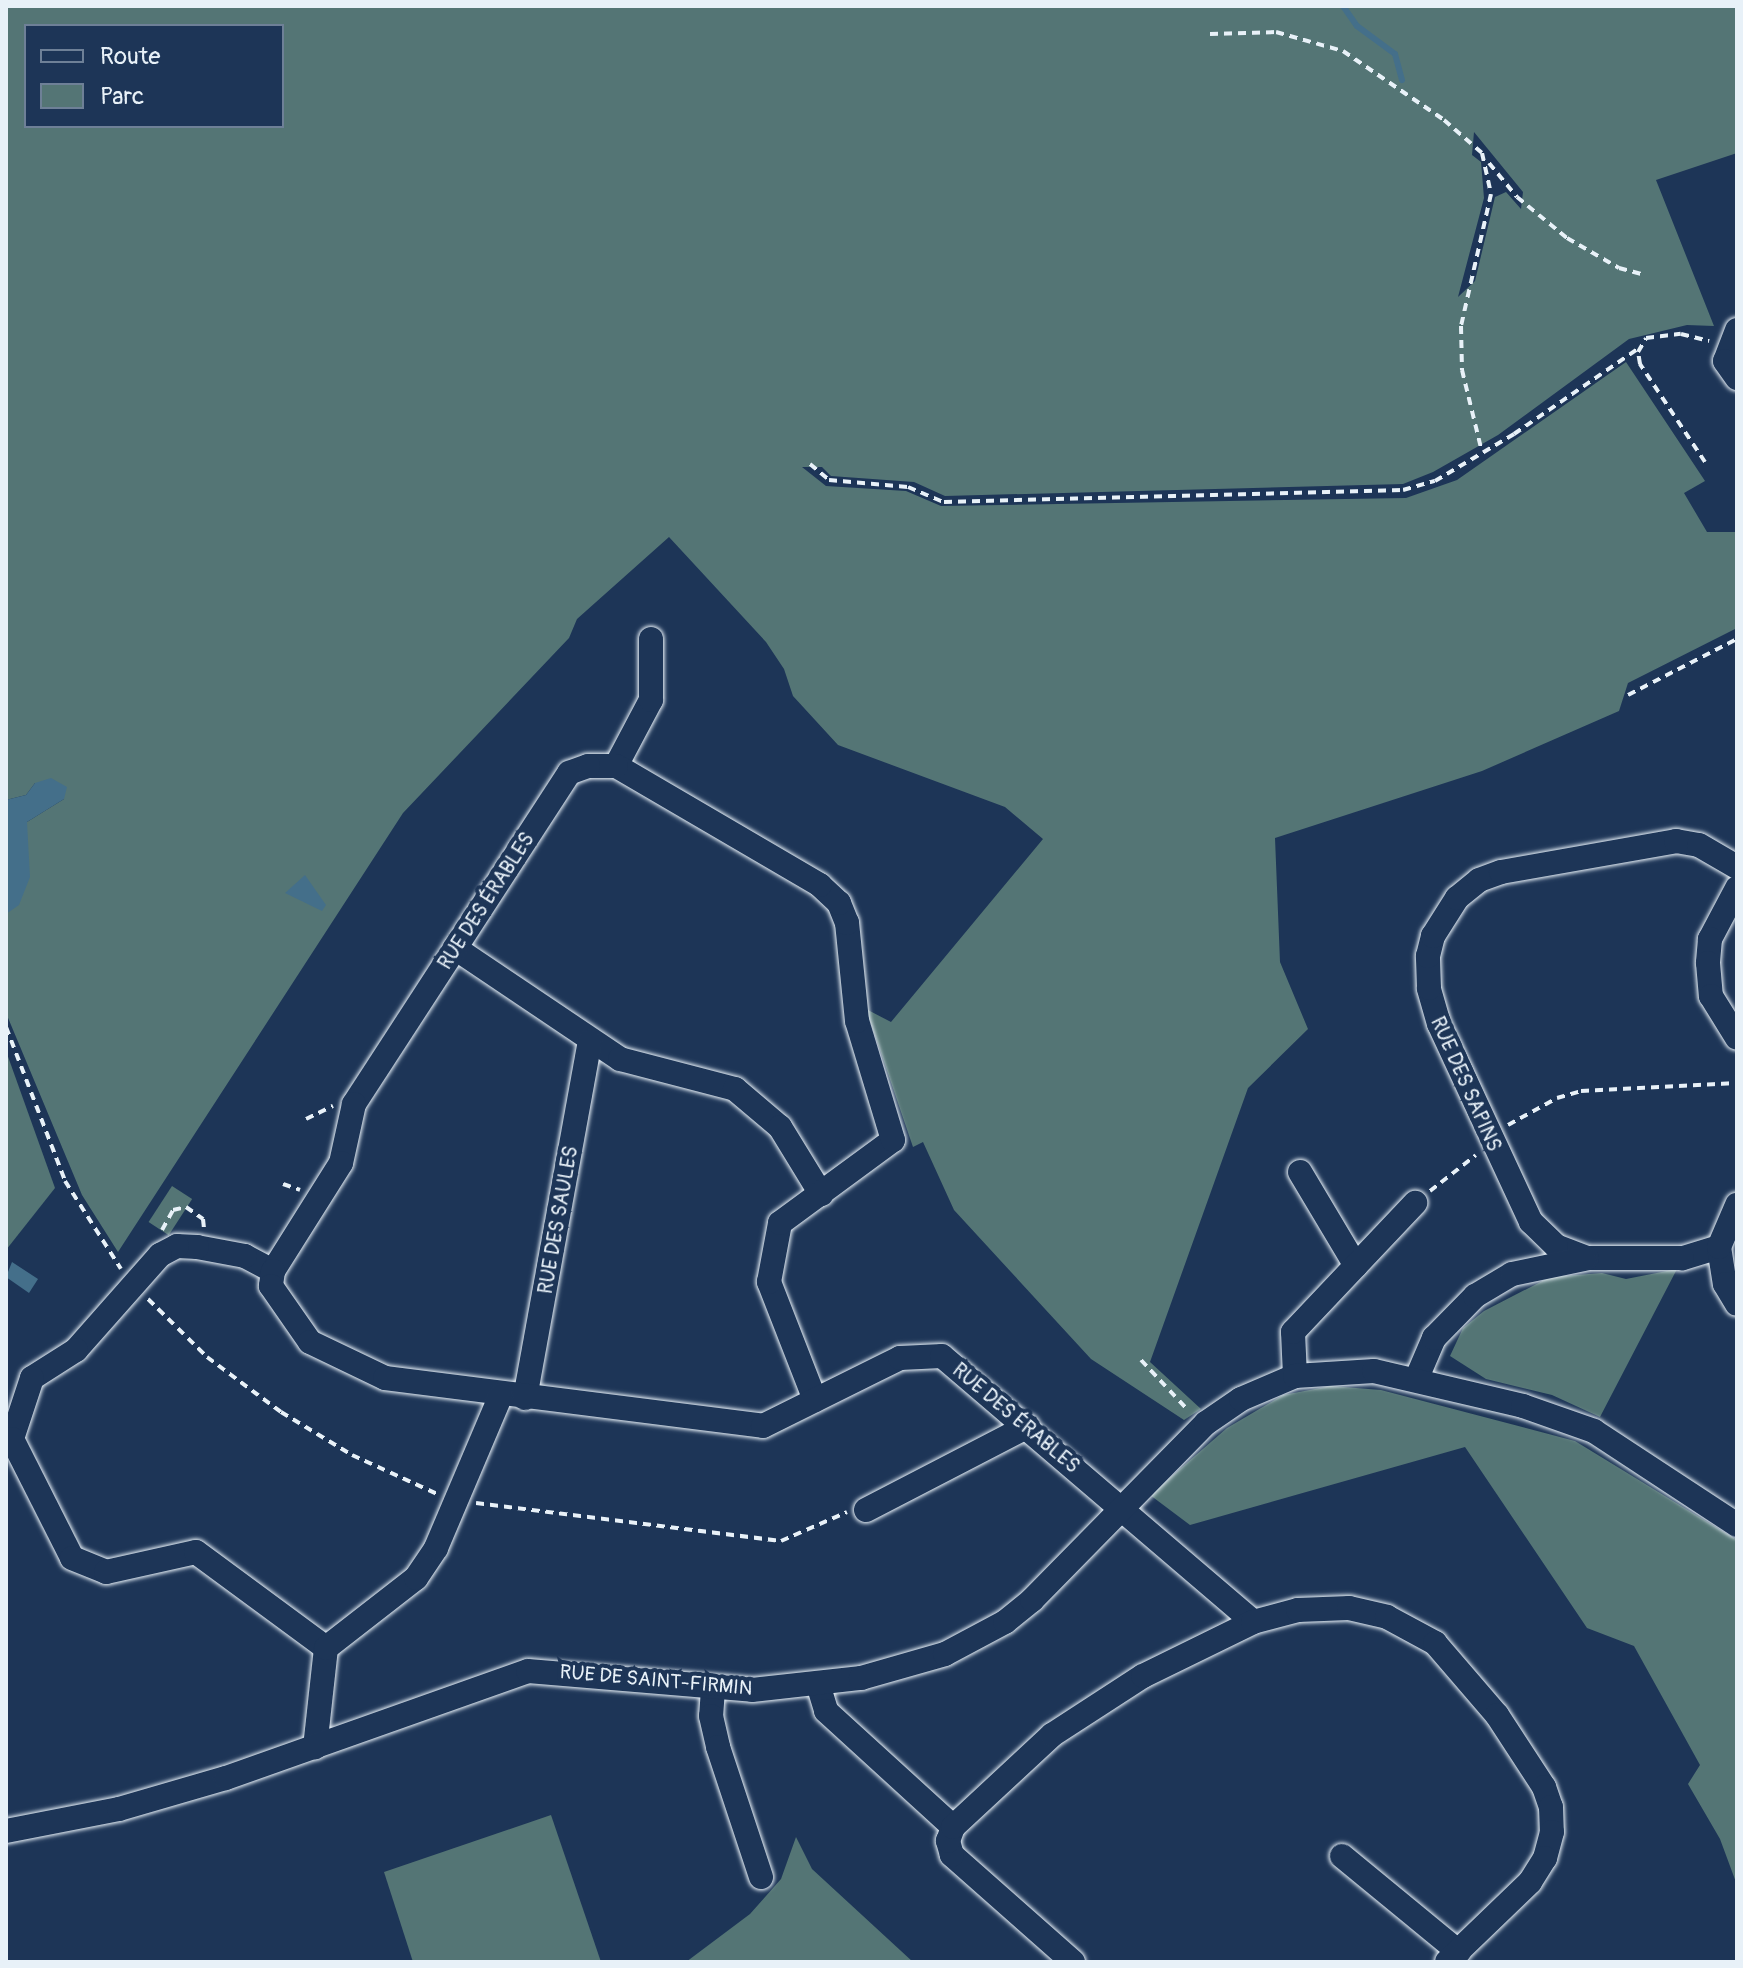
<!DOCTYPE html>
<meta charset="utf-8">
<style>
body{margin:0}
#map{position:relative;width:1743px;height:1968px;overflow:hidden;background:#1d3557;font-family:Pangolin,sans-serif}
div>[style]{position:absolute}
.green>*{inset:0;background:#547575;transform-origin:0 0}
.water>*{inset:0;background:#446f8a}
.stream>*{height:6px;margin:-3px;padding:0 3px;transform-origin:3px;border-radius:3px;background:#446f8a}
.path>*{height:4px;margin-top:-2px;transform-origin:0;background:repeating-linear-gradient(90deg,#e8f1f8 0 8px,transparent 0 14px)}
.roads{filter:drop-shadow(0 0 2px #e8f1f8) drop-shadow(0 0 2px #e8f1f8)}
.minor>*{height:24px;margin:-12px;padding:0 12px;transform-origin:12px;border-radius:12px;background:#1d3557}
span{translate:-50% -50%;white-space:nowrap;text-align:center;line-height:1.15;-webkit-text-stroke:8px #1d3557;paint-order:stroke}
.street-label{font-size:20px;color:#e8f1f8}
.frame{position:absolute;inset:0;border:8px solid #e8f1f8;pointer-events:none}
.legend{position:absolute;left:24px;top:24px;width:260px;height:104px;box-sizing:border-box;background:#1d3557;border:2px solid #6e8097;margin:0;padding:10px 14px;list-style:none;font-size:24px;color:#e8f1f8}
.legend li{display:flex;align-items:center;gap:16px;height:40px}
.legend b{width:40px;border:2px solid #6e8097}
</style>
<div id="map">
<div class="green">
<i style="clip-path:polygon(evenodd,6px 6px,1737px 6px,1737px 153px,1656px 180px,1714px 326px,1687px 325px,1629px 339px,1498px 435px,1433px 472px,1403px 484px,945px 496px,914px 482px,831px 476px,822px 467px,802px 467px,826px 486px,906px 491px,941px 506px,1406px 498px,1457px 480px,1626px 362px,1705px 481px,1684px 493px,1707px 532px,1737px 532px,1737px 628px,1628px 683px,1619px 711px,1482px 771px,1275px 838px,1280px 962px,1308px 1029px,1248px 1088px,1150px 1362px,1201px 1409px,1184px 1420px,1091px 1359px,954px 1210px,923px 1142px,913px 1147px,866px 1009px,891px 1022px,1043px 839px,1005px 807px,838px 745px,793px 696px,784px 669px,766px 642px,669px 537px,577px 619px,569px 638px,403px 813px,118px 1252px,82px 1195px,6px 1013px,6px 914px,27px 822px,64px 799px,35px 783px,26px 795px,6px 800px,6px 6px,26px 26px,282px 26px,282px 126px,26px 126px,26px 26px,6px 6px,1474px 132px,1523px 192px,1521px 209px,1506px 192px,1495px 197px,1475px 281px,1458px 297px,1484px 198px,1481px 162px,1472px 155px,1474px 132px)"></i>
<i style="clip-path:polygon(6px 1051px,55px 1188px,6px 1250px)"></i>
<i style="left:172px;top:1186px;width:24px;height:43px;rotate:33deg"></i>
<i style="clip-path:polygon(1677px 1269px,1600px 1417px,1552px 1395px,1486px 1379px,1450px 1356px,1463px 1328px,1484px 1311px,1550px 1277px,1602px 1273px,1626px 1279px)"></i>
<i style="clip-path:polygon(1331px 1386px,1381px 1390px,1575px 1441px,1737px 1540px,1737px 1885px,1720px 1839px,1688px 1784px,1700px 1765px,1634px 1646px,1587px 1628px,1465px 1447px,1190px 1525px,1150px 1495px,1227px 1428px,1283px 1395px)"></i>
<i style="clip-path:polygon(551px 1815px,601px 1962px,413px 1962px,384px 1872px)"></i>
<i style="clip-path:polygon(796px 1837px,812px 1869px,913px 1962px,686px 1962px,750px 1914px,781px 1879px)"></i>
</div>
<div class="water">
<i style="clip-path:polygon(51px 778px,67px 787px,64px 799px,27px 822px,30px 877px,19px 905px,6px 914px,6px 800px,26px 795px,35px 783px)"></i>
<i style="clip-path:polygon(305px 875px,326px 905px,322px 911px,285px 893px)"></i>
<i style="clip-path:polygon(12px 1262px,38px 1279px,29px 1293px,6px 1277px)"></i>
</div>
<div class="stream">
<i style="left:1343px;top:6px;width:24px;rotate:55deg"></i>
<i style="left:1357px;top:26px;width:47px;rotate:36.4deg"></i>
<i style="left:1395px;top:54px;width:27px;rotate:75deg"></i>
</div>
<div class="path">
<i style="left:1210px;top:34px;width:66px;rotate:-1.7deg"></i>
<i style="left:1276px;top:32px;width:70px;rotate:15.8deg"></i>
<i style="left:1343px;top:51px;width:122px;rotate:34.3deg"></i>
<i style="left:1444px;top:120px;width:50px;rotate:41deg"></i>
<i style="left:1482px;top:153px;width:42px;rotate:77.6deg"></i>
<i style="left:1491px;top:194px;width:135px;rotate:102.8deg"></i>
<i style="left:1461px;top:326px;width:44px;rotate:88.7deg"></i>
<i style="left:1462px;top:370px;width:84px;rotate:76.3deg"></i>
<i style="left:1489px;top:163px;width:44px;rotate:50.5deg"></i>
<i style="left:1517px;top:197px;width:65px;rotate:39.4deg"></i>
<i style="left:1567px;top:238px;width:60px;rotate:30deg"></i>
<i style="left:1619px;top:268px;width:27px;rotate:15deg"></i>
<i style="left:1705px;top:462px;width:118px;rotate:-123.6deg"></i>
<i style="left:1640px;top:364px;width:12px;rotate:-99deg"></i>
<i style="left:1638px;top:352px;width:16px;rotate:-60deg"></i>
<i style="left:1646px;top:338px;width:35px;rotate:-7deg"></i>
<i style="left:1681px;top:334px;width:29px;rotate:14deg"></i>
<i style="left:810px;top:464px;width:25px;rotate:40deg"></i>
<i style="left:829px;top:480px;width:79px;rotate:5.1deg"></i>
<i style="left:908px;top:487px;width:39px;rotate:23deg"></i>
<i style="left:944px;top:502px;width:459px;rotate:-1.5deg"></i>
<i style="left:1403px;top:490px;width:33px;rotate:-16deg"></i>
<i style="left:1435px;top:481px;width:92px;rotate:-30.7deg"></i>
<i style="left:1514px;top:434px;width:155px;rotate:-34.5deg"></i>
<i style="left:1628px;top:695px;width:123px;rotate:-27.2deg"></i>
<i style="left:6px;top:1027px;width:165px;rotate:69deg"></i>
<i style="left:65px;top:1181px;width:104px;rotate:57.5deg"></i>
<i style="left:306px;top:1119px;width:30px;rotate:-26deg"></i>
<i style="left:1508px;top:1125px;width:56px;rotate:-28.9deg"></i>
<i style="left:1557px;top:1098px;width:25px;rotate:-16deg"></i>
<i style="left:1581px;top:1091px;width:156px;rotate:-2.9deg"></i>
<i style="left:283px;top:1184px;width:18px;rotate:19deg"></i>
<i style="left:1430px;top:1191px;width:58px;rotate:-38deg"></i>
<i style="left:162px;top:1230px;width:23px;rotate:-61deg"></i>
<i style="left:173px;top:1210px;width:13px;rotate:-13deg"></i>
<i style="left:186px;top:1207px;width:21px;rotate:35deg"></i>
<i style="left:203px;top:1219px;width:9px;rotate:84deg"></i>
<i style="left:148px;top:1299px;width:83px;rotate:44.5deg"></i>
<i style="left:207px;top:1357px;width:92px;rotate:36.6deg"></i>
<i style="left:281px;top:1412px;width:83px;rotate:31.2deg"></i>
<i style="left:352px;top:1455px;width:94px;rotate:24.6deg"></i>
<i style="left:1141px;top:1360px;width:69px;rotate:46.8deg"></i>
<i style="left:476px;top:1503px;width:307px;rotate:7.1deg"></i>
<i style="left:781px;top:1541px;width:72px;rotate:-23.7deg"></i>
</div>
<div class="roads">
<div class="minor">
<i style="left:1737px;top:330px;width:33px;rotate:111deg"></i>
<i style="left:1725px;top:361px;width:21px;rotate:55deg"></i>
<i style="left:616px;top:766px;width:75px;rotate:-62.1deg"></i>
<i style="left:651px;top:700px;width:61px;rotate:-90deg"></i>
<i style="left:1737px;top:888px;width:58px;rotate:117.9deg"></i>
<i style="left:1710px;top:939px;width:24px;rotate:95deg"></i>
<i style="left:1708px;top:963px;width:33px;rotate:85deg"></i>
<i style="left:1711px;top:996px;width:49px;rotate:58.2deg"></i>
<i style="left:455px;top:948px;width:199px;rotate:33.9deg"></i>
<i style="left:620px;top:1059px;width:119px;rotate:14.6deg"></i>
<i style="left:735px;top:1089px;width:59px;rotate:40.2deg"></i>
<i style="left:780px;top:1127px;width:79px;rotate:58.5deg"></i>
<i style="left:1300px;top:1172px;width:109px;rotate:59.2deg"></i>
<i style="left:1719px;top:1247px;width:39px;rotate:163deg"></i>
<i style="left:1682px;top:1258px;width:95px;rotate:180deg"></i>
<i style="left:1587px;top:1258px;width:33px;rotate:-159deg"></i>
<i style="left:1556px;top:1246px;width:35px;rotate:-136deg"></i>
<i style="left:1531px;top:1222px;width:218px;rotate:-114.9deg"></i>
<i style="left:1439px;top:1024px;width:37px;rotate:-106deg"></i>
<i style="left:1429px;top:988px;width:32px;rotate:-92deg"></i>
<i style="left:1428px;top:956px;width:21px;rotate:-76deg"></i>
<i style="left:1433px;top:936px;width:45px;rotate:-57.7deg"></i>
<i style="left:1457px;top:898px;width:28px;rotate:-39deg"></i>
<i style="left:1479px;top:880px;width:23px;rotate:-20deg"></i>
<i style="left:1501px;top:872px;width:178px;rotate:-10deg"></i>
<i style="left:1676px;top:841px;width:23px;rotate:10deg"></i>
<i style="left:1699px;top:845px;width:44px;rotate:30.1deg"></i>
<i style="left:1719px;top:1247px;width:37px;rotate:81deg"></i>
<i style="left:1725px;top:1284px;width:23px;rotate:59deg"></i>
<i style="left:1719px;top:1247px;width:46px;rotate:-66.8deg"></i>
<i style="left:273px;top:1271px;width:32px;rotate:-152deg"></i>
<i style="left:245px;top:1256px;width:49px;rotate:-169.4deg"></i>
<i style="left:197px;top:1247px;width:20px;rotate:-177deg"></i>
<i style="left:177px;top:1246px;width:19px;rotate:152deg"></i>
<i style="left:160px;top:1255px;width:127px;rotate:131.5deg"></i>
<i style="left:76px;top:1350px;width:52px;rotate:147.5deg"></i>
<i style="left:32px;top:1378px;width:64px;rotate:108.2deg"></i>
<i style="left:12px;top:1439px;width:133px;rotate:63.2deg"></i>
<i style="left:72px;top:1558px;width:37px;rotate:22deg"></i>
<i style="left:106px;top:1572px;width:92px;rotate:-12.5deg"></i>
<i style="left:196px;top:1552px;width:162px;rotate:36.4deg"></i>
<i style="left:326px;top:1648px;width:100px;rotate:96.3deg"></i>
<i style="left:1295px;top:1376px;width:44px;rotate:-92.6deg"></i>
<i style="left:1293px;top:1332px;width:178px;rotate:-46.6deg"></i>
<i style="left:1416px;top:1380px;width:46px;rotate:-66.8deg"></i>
<i style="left:1434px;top:1338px;width:59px;rotate:-45.7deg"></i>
<i style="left:1475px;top:1296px;width:43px;rotate:-30.7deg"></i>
<i style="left:1512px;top:1274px;width:74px;rotate:-11.8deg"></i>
<i style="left:525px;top:1398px;width:362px;rotate:-79.7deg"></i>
<i style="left:815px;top:1400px;width:127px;rotate:-111.3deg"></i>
<i style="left:769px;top:1282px;width:60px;rotate:-79.4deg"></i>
<i style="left:780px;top:1223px;width:140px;rotate:-36.3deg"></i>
<i style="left:893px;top:1140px;width:124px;rotate:-106.8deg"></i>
<i style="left:857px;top:1021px;width:99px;rotate:-95.8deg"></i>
<i style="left:847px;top:923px;width:22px;rotate:-112deg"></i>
<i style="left:839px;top:903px;width:26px;rotate:-137deg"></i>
<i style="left:820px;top:885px;width:236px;rotate:-149.7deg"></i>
<i style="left:616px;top:766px;width:28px;rotate:180deg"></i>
<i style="left:588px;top:766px;width:20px;rotate:160deg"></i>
<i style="left:569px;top:773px;width:395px;rotate:123deg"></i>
<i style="left:354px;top:1104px;width:60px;rotate:102.4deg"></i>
<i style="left:341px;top:1163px;width:128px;rotate:122.2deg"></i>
<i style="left:273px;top:1271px;width:15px;rotate:98deg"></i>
<i style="left:271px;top:1286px;width:68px;rotate:55.1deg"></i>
<i style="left:310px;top:1342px;width:83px;rotate:25.6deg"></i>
<i style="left:385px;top:1378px;width:381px;rotate:7.2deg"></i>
<i style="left:763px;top:1426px;width:153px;rotate:-26.4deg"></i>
<i style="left:900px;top:1358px;width:42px;rotate:-2.7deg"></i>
<i style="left:942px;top:1356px;width:409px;rotate:40.5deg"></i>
<i style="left:866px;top:1510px;width:182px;rotate:-27.4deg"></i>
<i style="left:326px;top:1648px;width:114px;rotate:-37.9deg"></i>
<i style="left:416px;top:1578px;width:36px;rotate:-56deg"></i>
<i style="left:436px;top:1548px;width:166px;rotate:-67deg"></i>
<i style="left:818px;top:1684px;width:28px;rotate:73deg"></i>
<i style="left:826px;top:1711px;width:172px;rotate:42.4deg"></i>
<i style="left:713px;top:1689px;width:27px;rotate:94deg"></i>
<i style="left:711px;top:1716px;width:32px;rotate:77deg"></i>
<i style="left:718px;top:1747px;width:137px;rotate:71.7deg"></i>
<i style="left:6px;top:1831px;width:115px;rotate:-11deg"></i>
<i style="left:119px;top:1809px;width:111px;rotate:-16.2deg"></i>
<i style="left:226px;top:1778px;width:320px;rotate:-19.5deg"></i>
<i style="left:528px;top:1671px;width:225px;rotate:4.8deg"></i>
<i style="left:752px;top:1690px;width:110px;rotate:-6.3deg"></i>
<i style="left:861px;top:1678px;width:87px;rotate:-15.9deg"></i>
<i style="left:945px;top:1654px;width:68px;rotate:-28.1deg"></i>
<i style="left:1005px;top:1622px;width:35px;rotate:-39deg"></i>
<i style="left:1032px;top:1600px;width:248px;rotate:-45.5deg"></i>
<i style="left:1206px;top:1423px;width:42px;rotate:-34.4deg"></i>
<i style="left:1241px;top:1399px;width:59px;rotate:-23.1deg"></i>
<i style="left:1295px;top:1376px;width:79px;rotate:-3.6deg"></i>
<i style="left:1374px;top:1371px;width:153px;rotate:13.2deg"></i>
<i style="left:1523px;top:1406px;width:75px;rotate:19.4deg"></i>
<i style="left:1594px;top:1431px;width:171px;rotate:33.3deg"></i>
<i style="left:1342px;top:1856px;width:151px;rotate:39.4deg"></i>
<i style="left:1073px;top:1962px;width:162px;rotate:-138.5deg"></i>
<i style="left:952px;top:1855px;width:15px;rotate:-106deg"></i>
<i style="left:948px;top:1841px;width:15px;rotate:-70deg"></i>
<i style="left:953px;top:1827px;width:135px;rotate:-42.9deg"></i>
<i style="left:1052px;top:1735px;width:108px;rotate:-33deg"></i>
<i style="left:1143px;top:1676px;width:123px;rotate:-26.1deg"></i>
<i style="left:1253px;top:1622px;width:47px;rotate:-14.9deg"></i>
<i style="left:1298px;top:1610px;width:51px;rotate:-2.2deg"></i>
<i style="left:1349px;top:1608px;width:39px;rotate:13deg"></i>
<i style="left:1387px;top:1617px;width:55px;rotate:28.4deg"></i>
<i style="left:1435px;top:1643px;width:95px;rotate:49.3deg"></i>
<i style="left:1497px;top:1715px;width:86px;rotate:56.9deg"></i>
<i style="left:1544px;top:1787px;width:21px;rotate:71deg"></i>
<i style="left:1551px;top:1807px;width:25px;rotate:88deg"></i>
<i style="left:1552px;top:1832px;width:27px;rotate:105deg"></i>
<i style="left:1545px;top:1858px;width:28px;rotate:122deg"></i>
<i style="left:1530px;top:1882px;width:115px;rotate:136.1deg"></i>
</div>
</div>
<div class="street-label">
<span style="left:486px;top:901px;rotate:-57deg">RUE DES ÉRABLES</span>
<span style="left:1466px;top:1084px;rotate:66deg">RUE DES SAPINS</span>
<span style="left:558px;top:1220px;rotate:-80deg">RUE DES SAULES</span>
<span style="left:1016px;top:1418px;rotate:40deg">RUE DES ÉRABLES</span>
<span style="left:656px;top:1680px;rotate:5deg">RUE DE SAINT-FIRMIN</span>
</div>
<div class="frame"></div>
<ul class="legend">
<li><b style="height:10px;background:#1d3557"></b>Route</li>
<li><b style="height:22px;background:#547575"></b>Parc</li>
</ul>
</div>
